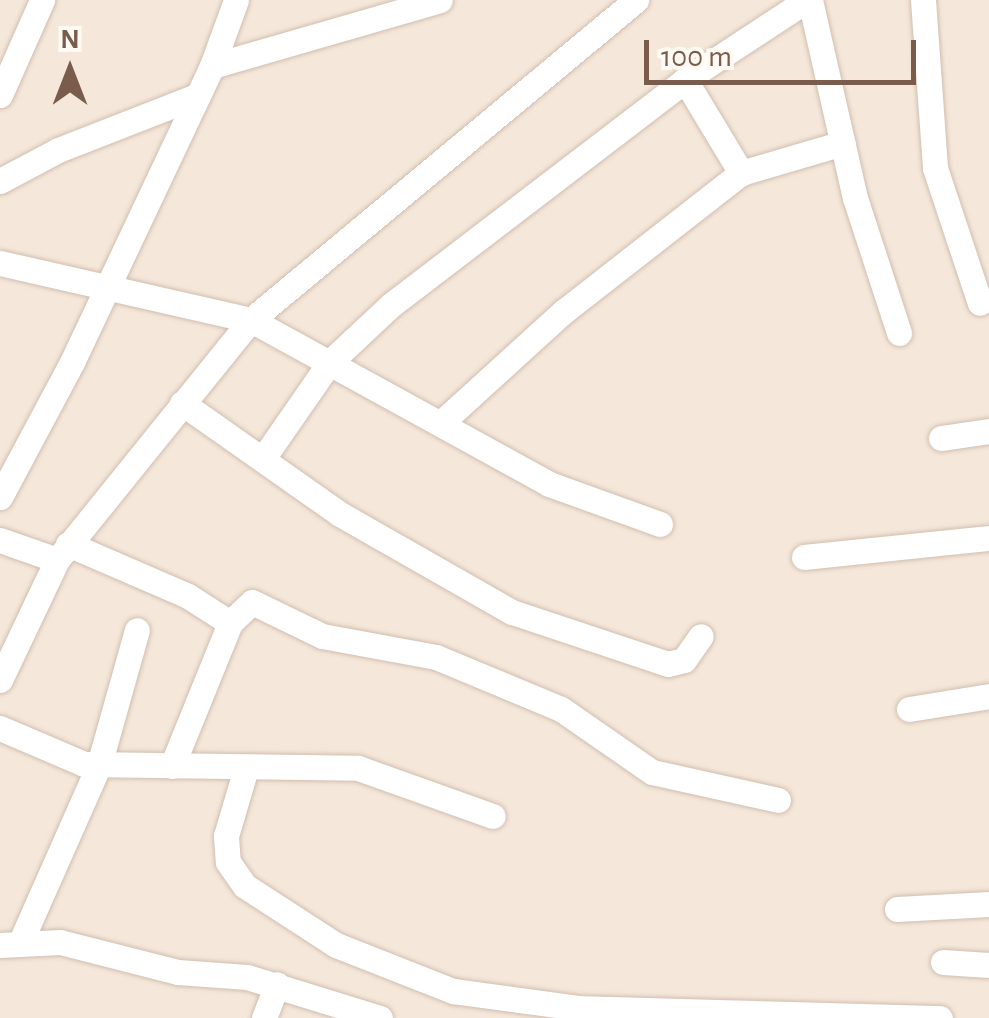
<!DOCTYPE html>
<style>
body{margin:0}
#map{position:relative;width:989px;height:1018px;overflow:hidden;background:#fdf6ec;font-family:"Alegreya Sans",sans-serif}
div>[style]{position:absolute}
.residential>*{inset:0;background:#f5e8da;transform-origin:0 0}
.roads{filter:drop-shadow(0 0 2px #d1beb0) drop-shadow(0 0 2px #d1beb0)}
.minor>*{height:25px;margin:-12.5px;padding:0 12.5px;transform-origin:12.5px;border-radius:12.5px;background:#fff}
span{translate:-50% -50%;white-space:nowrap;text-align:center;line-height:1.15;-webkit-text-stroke:10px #fffaf3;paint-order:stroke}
.north{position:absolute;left:20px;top:20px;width:100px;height:100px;-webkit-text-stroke:8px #fffaf3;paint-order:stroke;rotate:0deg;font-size:28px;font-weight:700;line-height:40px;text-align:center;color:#7a5c4d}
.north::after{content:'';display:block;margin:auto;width:35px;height:45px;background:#7a5c4d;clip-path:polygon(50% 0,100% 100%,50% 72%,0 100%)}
.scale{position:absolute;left:644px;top:40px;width:272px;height:45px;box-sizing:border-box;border:5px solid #7a5c4d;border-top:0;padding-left:12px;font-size:30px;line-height:35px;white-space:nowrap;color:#7a5c4d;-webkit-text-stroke:8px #fffaf3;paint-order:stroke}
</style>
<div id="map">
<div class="residential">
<i style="left:0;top:0;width:989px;height:1018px"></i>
</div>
<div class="roads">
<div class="minor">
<i style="left:810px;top:0;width:203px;rotate:77.2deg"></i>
<i style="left:855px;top:198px;width:142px;rotate:71.9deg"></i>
<i style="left:923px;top:0;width:168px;rotate:85.9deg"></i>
<i style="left:935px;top:168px;width:142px;rotate:71.6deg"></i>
<i style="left:212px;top:66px;width:237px;rotate:-16.1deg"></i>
<i style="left:685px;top:80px;width:109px;rotate:58.9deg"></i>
<i style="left:0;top:95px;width:104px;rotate:-66.1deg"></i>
<i style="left:0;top:181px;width:66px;rotate:-28.1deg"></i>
<i style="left:58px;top:150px;width:146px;rotate:-21.3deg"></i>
<i style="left:0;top:263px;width:257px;rotate:12.8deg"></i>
<i style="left:251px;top:320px;width:340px;rotate:28.8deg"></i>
<i style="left:549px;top:484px;width:118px;rotate:19.8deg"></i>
<i style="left:182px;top:403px;width:193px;rotate:35.1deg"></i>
<i style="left:340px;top:514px;width:198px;rotate:29.7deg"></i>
<i style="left:512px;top:612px;width:164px;rotate:18.4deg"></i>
<i style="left:668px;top:664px;width:16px;rotate:-14deg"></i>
<i style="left:684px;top:660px;width:29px;rotate:-55deg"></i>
<i style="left:442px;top:422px;width:164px;rotate:-42.3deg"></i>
<i style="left:563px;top:312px;width:226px;rotate:-38deg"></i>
<i style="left:741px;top:173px;width:106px;rotate:-16.4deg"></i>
<i style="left:941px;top:438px;width:49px;rotate:-8.3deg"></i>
<i style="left:264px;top:457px;width:114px;rotate:-55.3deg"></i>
<i style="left:329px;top:363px;width:85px;rotate:-43.1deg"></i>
<i style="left:391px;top:305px;width:370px;rotate:-37.4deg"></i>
<i style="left:685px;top:80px;width:146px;rotate:-33.3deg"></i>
<i style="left:0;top:497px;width:155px;rotate:-61.9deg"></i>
<i style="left:73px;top:360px;width:325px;rotate:-64.7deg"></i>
<i style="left:212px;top:66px;width:70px;rotate:-70deg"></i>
<i style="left:0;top:540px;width:60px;rotate:19.3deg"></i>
<i style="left:68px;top:544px;width:131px;rotate:23.4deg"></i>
<i style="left:188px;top:596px;width:50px;rotate:32.7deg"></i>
<i style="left:804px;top:557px;width:186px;rotate:-5.9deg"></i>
<i style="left:0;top:680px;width:133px;rotate:-64.6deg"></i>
<i style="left:57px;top:560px;width:309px;rotate:-51.1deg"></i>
<i style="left:251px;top:320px;width:501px;rotate:-39.73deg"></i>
<i style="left:909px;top:709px;width:81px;rotate:-9.2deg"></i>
<i style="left:0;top:728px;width:91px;rotate:23.2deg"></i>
<i style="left:84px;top:764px;width:274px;rotate:0.8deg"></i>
<i style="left:358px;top:768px;width:143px;rotate:19.6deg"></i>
<i style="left:172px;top:766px;width:154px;rotate:-67.9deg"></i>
<i style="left:230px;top:623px;width:30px;rotate:-44deg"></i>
<i style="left:252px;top:602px;width:78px;rotate:25.9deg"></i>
<i style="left:322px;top:636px;width:116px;rotate:10.4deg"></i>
<i style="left:436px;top:657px;width:135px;rotate:22.6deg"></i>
<i style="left:561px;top:709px;width:111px;rotate:34.7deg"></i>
<i style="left:652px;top:772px;width:129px;rotate:12.5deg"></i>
<i style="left:246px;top:768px;width:71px;rotate:106.4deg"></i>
<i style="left:226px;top:836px;width:26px;rotate:86deg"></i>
<i style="left:228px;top:862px;width:29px;rotate:55deg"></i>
<i style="left:245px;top:886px;width:108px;rotate:33deg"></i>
<i style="left:336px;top:945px;width:126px;rotate:21.5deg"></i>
<i style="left:453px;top:991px;width:126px;rotate:7.7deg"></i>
<i style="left:578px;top:1008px;width:362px;rotate:1.6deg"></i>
<i style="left:897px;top:909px;width:92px;rotate:-3.1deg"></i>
<i style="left:21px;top:941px;width:193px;rotate:-66.1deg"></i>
<i style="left:99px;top:765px;width:140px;rotate:-74.3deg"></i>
<i style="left:0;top:945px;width:60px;rotate:-2.9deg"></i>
<i style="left:60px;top:942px;width:122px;rotate:14.3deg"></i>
<i style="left:178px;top:972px;width:69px;rotate:4.1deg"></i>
<i style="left:247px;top:977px;width:139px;rotate:17.1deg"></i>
<i style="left:943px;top:962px;width:46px;rotate:3.7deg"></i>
<i style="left:264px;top:1018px;width:36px;rotate:-69deg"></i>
</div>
</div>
<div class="north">N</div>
<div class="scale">100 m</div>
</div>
